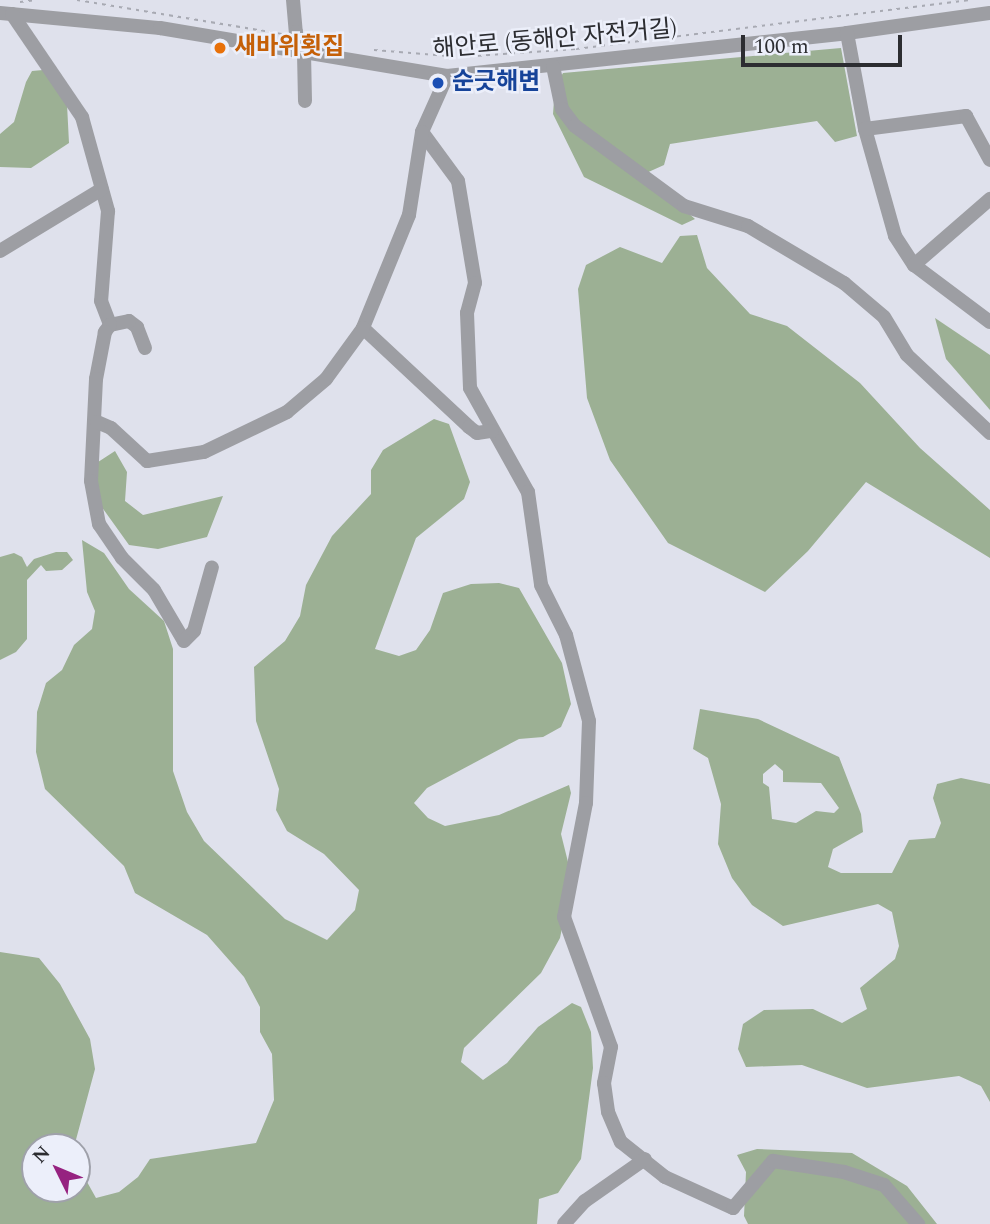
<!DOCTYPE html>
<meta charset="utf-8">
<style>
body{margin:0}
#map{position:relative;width:990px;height:1224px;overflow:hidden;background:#dfe1ec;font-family:Spectral,"Noto Sans KR",serif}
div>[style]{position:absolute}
.forest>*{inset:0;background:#9cb094}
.path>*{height:2px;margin-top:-1px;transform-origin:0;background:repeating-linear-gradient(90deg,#a8aab3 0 3.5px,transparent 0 8.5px)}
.minor>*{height:14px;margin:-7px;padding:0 7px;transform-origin:7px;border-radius:7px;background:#9d9ea3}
.minor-bridge>*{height:14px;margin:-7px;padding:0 7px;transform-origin:7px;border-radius:7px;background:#9d9ea3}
.dots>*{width:19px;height:19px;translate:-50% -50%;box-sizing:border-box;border:4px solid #eceffa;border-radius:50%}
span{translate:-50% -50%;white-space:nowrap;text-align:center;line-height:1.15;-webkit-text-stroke:5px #eceffa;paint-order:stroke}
.street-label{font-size:24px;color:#2c2d31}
.food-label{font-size:24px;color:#c56008;font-weight:700}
.left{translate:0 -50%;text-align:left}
.transit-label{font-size:24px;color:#164399;font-weight:700}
.north{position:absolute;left:21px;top:1133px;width:70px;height:70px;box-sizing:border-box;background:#eceffa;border:2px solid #9fa1aa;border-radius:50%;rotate:313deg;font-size:19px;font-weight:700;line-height:28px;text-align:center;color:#2c2d31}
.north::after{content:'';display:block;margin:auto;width:24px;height:32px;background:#962280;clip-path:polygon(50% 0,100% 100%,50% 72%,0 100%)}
.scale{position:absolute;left:741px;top:35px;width:161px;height:32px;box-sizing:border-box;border:4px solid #2c2d31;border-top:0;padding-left:9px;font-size:21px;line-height:24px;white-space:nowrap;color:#2c2d31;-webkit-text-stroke:5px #eceffa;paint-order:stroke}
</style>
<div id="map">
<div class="forest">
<i style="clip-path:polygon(841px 48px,857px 136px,835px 142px,817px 121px,670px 144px,664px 165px,644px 174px,695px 219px,682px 225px,584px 177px,553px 114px,555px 87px,563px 73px)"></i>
<i style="clip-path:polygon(54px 69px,66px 85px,69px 143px,31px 168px,0 167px,0 134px,14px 122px,26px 82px,32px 71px)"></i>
<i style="clip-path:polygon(697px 235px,707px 268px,750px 314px,787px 326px,860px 383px,920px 448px,990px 510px,990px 558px,866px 482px,808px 551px,765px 592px,668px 543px,610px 460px,587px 398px,578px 289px,586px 265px,620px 247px,662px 263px,680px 236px)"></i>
<i style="clip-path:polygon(935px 318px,990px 355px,990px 410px,946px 359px)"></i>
<i style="clip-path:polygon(434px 419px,449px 424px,470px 482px,464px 499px,416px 538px,375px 649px,399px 656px,416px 650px,430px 630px,443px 593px,471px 584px,499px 583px,519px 588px,562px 663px,571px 704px,561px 727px,543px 737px,519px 739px,427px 788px,414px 803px,428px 818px,445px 826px,499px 815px,569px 785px,571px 793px,561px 834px,572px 878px,560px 938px,541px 973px,464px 1048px,461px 1062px,483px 1080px,507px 1063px,538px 1027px,572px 1003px,581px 1007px,591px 1032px,593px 1068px,581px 1159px,558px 1193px,539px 1199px,537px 1224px,0 1224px,0 952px,39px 958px,60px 984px,90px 1039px,95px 1069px,74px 1147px,35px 1147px,35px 1189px,77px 1189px,77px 1164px,96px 1198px,119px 1192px,138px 1177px,150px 1159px,256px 1143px,274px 1100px,272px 1054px,260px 1032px,260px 1007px,244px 977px,207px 935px,135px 893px,124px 866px,45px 789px,36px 752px,37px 712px,46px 683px,62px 670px,74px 645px,92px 629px,95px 611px,87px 592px,82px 540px,104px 553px,129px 589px,164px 621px,173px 649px,173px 771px,187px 812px,204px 841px,285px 919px,327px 940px,355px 910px,359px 890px,324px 854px,287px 831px,276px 810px,279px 789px,256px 721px,254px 667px,285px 641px,300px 616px,306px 585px,332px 536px,371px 494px,371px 470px,383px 450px)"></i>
<i style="clip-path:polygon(115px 451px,127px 472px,125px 501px,143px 515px,223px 496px,207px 537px,158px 549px,129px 545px,91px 492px,95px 464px)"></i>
<i style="clip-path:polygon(56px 552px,67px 552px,73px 560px,62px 570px,46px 571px,41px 565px,27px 580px,27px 639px,16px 652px,0 660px,0 557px,14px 553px,22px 557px,27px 567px,34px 559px)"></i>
<i style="clip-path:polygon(evenodd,700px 709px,758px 719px,839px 757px,861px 814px,863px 832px,833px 849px,828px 867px,841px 873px,892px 873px,909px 840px,935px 838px,941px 823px,933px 798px,937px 784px,961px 778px,990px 784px,990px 1102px,981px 1086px,959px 1076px,867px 1088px,802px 1065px,746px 1067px,738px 1049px,743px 1024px,764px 1010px,813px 1009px,842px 1023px,867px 1009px,860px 988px,895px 959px,899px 946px,892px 912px,878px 904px,783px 926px,752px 905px,732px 878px,718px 844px,721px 804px,708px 758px,693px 749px,700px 709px,775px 764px,783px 771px,783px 782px,821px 783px,839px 808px,834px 813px,816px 811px,796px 823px,772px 819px,769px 787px,763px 783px,763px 774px,775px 764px)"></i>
<i style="clip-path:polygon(757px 1149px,852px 1153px,907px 1186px,937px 1224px,748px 1224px,744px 1216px,746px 1172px,737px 1155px)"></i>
</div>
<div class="path">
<i style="left:77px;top:0;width:209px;rotate:9.4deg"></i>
<i style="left:20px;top:2px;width:17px;rotate:-7deg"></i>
<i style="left:309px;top:39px;width:22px;rotate:10deg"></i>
<i style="left:374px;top:50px;width:87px;rotate:4.6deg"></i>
<i style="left:461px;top:57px;width:115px;rotate:-4deg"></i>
<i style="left:576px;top:49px;width:395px;rotate:-7.1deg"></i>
</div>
<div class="minor">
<i style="left:293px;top:0;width:32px;rotate:85deg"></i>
<i style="left:0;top:13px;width:161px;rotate:5.4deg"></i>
<i style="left:160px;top:28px;width:291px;rotate:9.5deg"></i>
<i style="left:447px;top:76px;width:402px;rotate:-6.1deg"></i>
<i style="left:847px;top:33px;width:144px;rotate:-8deg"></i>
<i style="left:12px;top:14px;width:125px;rotate:55.8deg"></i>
<i style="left:82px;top:117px;width:98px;rotate:74.5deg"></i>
<i style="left:108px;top:211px;width:90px;rotate:94.4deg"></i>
<i style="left:101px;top:301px;width:26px;rotate:69deg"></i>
<i style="left:847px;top:33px;width:98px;rotate:79.4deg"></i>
<i style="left:865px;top:129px;width:111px;rotate:74.3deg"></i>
<i style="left:895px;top:236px;width:35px;rotate:57deg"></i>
<i style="left:914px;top:265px;width:95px;rotate:36.9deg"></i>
<i style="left:304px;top:53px;width:48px;rotate:88.8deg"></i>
<i style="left:553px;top:66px;width:44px;rotate:78.2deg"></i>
<i style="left:562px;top:109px;width:21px;rotate:53deg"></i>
<i style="left:575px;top:126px;width:135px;rotate:36.3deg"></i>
<i style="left:684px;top:206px;width:67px;rotate:17.4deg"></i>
<i style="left:748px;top:226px;width:112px;rotate:30.7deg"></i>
<i style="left:844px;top:283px;width:52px;rotate:40.4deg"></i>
<i style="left:884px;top:317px;width:44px;rotate:58.8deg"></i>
<i style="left:907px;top:355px;width:114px;rotate:43.2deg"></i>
<i style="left:447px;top:76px;width:61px;rotate:114.1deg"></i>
<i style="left:422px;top:132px;width:61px;rotate:53.7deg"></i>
<i style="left:458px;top:181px;width:103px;rotate:80.5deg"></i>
<i style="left:475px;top:283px;width:31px;rotate:105deg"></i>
<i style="left:467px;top:313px;width:75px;rotate:87.7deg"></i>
<i style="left:470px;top:388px;width:119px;rotate:60.9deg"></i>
<i style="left:528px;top:492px;width:94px;rotate:82deg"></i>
<i style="left:541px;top:585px;width:56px;rotate:63.4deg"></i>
<i style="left:566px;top:635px;width:89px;rotate:75deg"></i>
<i style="left:589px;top:721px;width:82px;rotate:92.1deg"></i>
<i style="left:586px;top:803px;width:116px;rotate:100.9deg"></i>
<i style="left:564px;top:917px;width:138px;rotate:70.1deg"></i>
<i style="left:611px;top:1047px;width:37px;rotate:101deg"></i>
<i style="left:604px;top:1083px;width:29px;rotate:82deg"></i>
<i style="left:608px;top:1112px;width:33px;rotate:67deg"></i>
<i style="left:621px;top:1142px;width:56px;rotate:38.5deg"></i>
<i style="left:665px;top:1177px;width:75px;rotate:24.5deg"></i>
<i style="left:733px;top:1208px;width:62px;rotate:-49.6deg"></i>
<i style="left:773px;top:1161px;width:72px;rotate:8.8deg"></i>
<i style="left:844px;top:1172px;width:42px;rotate:18deg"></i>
<i style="left:884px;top:1185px;width:52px;rotate:48.9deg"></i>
<i style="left:865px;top:129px;width:102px;rotate:-7.3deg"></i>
<i style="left:966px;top:116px;width:50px;rotate:61.4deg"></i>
<i style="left:422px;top:132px;width:84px;rotate:98.9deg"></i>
<i style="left:409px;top:215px;width:122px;rotate:112.2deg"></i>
<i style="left:363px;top:328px;width:145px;rotate:43deg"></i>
<i style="left:469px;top:427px;width:10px;rotate:37deg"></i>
<i style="left:477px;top:433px;width:15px;rotate:-8deg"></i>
<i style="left:0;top:251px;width:119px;rotate:-31.3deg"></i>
<i style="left:914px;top:265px;width:101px;rotate:-41deg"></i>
<i style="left:145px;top:348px;width:22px;rotate:-111deg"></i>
<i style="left:137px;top:327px;width:10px;rotate:-143deg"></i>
<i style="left:129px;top:321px;width:19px;rotate:168deg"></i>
<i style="left:110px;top:325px;width:9px;rotate:126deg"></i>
<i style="left:105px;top:332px;width:48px;rotate:100.8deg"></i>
<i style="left:96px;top:379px;width:102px;rotate:92.8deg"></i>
<i style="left:91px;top:481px;width:44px;rotate:79.5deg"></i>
<i style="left:99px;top:524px;width:41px;rotate:55.9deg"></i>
<i style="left:122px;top:558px;width:45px;rotate:45deg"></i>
<i style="left:154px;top:590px;width:59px;rotate:59.5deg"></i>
<i style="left:184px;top:641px;width:14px;rotate:-45deg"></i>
<i style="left:194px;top:631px;width:66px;rotate:-74.3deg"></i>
<i style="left:97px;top:422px;width:15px;rotate:23deg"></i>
<i style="left:111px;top:428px;width:49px;rotate:42.5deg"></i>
<i style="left:147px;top:461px;width:58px;rotate:-9deg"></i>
<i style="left:204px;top:452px;width:92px;rotate:-25.7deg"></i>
<i style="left:287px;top:412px;width:51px;rotate:-40.2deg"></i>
<i style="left:326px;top:379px;width:63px;rotate:-54deg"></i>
<i style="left:564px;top:1224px;width:31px;rotate:-48deg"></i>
<i style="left:585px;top:1201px;width:73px;rotate:-35deg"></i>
</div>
<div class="minor-bridge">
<i style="left:295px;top:44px;width:12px;rotate:-85deg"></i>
</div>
<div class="dots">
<i style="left:220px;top:48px;background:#e8710a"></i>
<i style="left:438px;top:83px;background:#1a4fb4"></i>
</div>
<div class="street-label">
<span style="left:555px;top:40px;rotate:-5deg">해안로 (동해안 자전거길)</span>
</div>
<div class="food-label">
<span class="left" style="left:234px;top:48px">새바위횟집</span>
</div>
<div class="transit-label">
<span class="left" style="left:452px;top:83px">순긋해변</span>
</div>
<div class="north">N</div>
<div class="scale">100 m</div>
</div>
